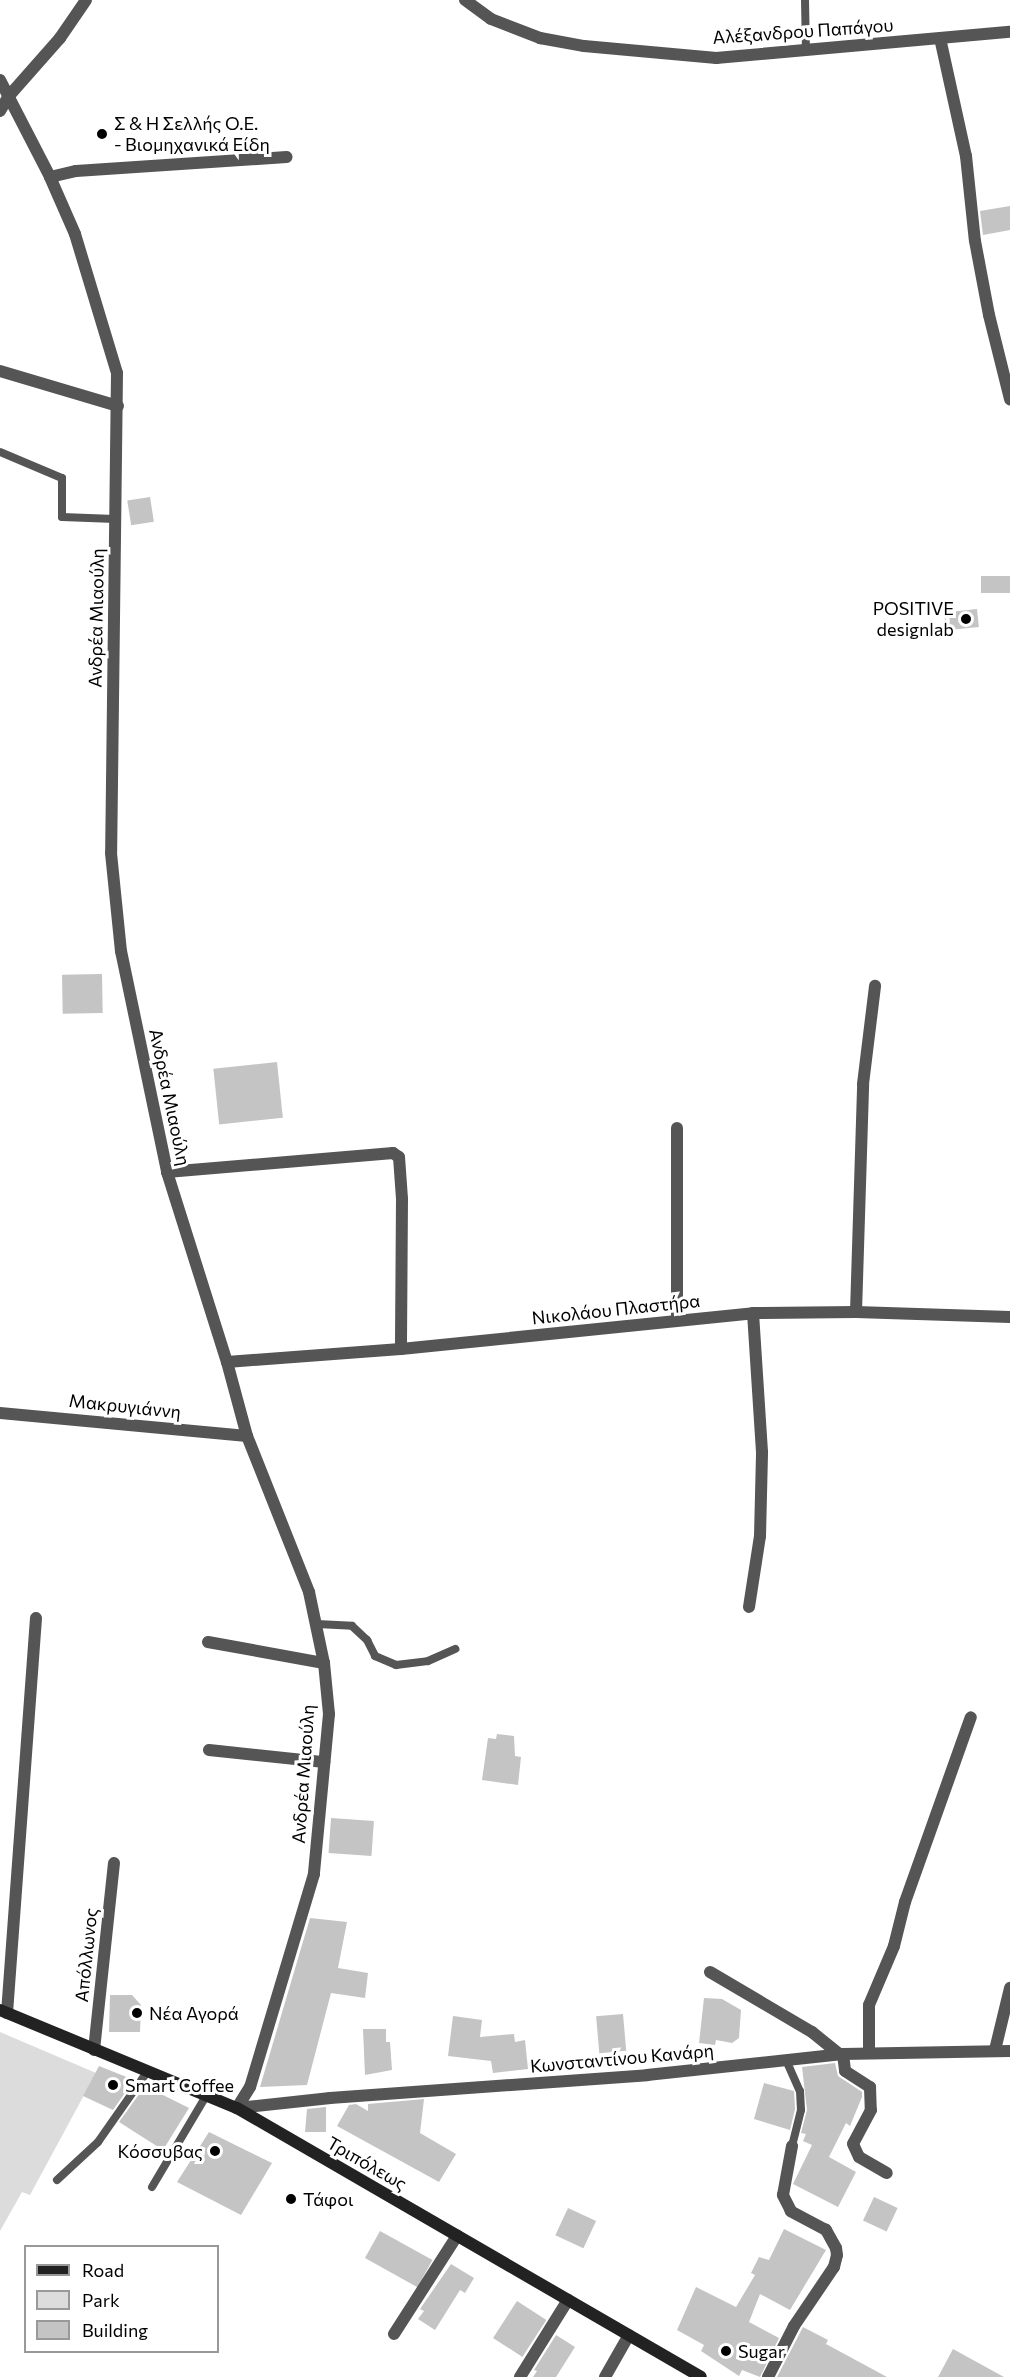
<!DOCTYPE html>
<meta charset="utf-8">
<style>
body{margin:0}
#map{position:relative;width:1010px;height:2377px;overflow:hidden;background:#fff;font-family:Commissioner,sans-serif}
div>[style]{position:absolute}
.green>*{inset:0;background:#dcdcdc}
.building>*{inset:0;background:#c4c4c4;transform-origin:0 0}
.lane>*{height:8px;margin:-4px;padding:0 4px;transform-origin:4px;border-radius:4px;background:#555}
.street>*{height:12px;margin:-6px;padding:0 6px;transform-origin:6px;border-radius:6px;background:#555}
.secondary>*{height:12px;margin:-6px;padding:0 6px;transform-origin:6px;border-radius:6px;background:#222}
.dots>*{width:16px;height:16px;translate:-50% -50%;box-sizing:border-box;border:3px solid #fff;border-radius:50%}
span{translate:-50% -50%;white-space:nowrap;text-align:center;line-height:1.15;-webkit-text-stroke:6px #fff;paint-order:stroke}
.street-label{font-size:18px;color:#000}
.poi-label{font-size:18px;color:#000}
.left{translate:0 -50%;text-align:left}
.right{translate:-100% -50%;text-align:right}
.legend{position:absolute;left:24px;top:2245px;width:195px;height:108px;box-sizing:border-box;background:#fff;border:2px solid #999;margin:0;padding:8px 10px;list-style:none;font-size:18px;color:#000}
.legend li{display:flex;align-items:center;gap:12px;height:30px}
.legend b{width:30px;border:2px solid #999}
</style>
<div id="map">
<div class="green">
<i style="clip-path:polygon(0 2032px,96px 2073px,30px 2195px,22px 2192px,0 2231px)"></i>
</div>
<div class="building">
<i style="clip-path:polygon(1010px 206px,1010px 230px,983px 235px,980px 211px)"></i>
<i style="left:150px;top:497px;width:25px;height:23px;rotate:81deg"></i>
<i style="left:1010px;top:576px;width:17px;height:29px;rotate:90deg"></i>
<i style="left:977px;top:609px;width:18px;height:33px;rotate:84deg"></i>
<i style="left:102px;top:974px;width:39px;height:40px;rotate:89deg"></i>
<i style="left:277px;top:1062px;width:56px;height:64px;rotate:84deg"></i>
<i style="clip-path:polygon(497px 1734px,514px 1736px,515px 1756px,521px 1757px,518px 1785px,482px 1780px,488px 1738px,496px 1739px)"></i>
<i style="left:331px;top:1818px;width:43px;height:35px;rotate:4deg"></i>
<i style="clip-path:polygon(310px 1918px,347px 1922px,338px 1968px,368px 1973px,365px 1998px,331px 1993px,307px 2085px,260px 2087px)"></i>
<i style="clip-path:polygon(110px 1995px,132px 1995px,141px 2005px,140px 2032px,109px 2032px)"></i>
<i style="clip-path:polygon(704px 1998px,722px 1999px,741px 2010px,739px 2038px,732px 2043px,716px 2040px,715px 2045px,699px 2043px)"></i>
<i style="left:623px;top:2014px;width:37px;height:27px;rotate:85deg"></i>
<i style="clip-path:polygon(453px 2016px,482px 2020px,480px 2037px,514px 2034px,515px 2042px,525px 2040px,528px 2069px,493px 2073px,491px 2061px,448px 2056px)"></i>
<i style="clip-path:polygon(363px 2029px,386px 2029px,386px 2042px,390px 2042px,392px 2070px,365px 2075px)"></i>
<i style="clip-path:polygon(835px 2063px,838px 2076px,862px 2092px,862px 2097px,850px 2126px,846px 2123px,829px 2157px,856px 2172px,838px 2207px,793px 2184px,812px 2145px,803px 2141px,806px 2134px,801px 2133px,807px 2110px,802px 2067px)"></i>
<i style="clip-path:polygon(99px 2066px,134px 2080px,113px 2110px,83px 2096px)"></i>
<i style="clip-path:polygon(764px 2083px,794px 2091px,795px 2109px,790px 2130px,754px 2119px)"></i>
<i style="clip-path:polygon(145px 2086px,189px 2108px,163px 2150px,119px 2122px)"></i>
<i style="clip-path:polygon(424px 2099px,420px 2133px,456px 2154px,439px 2182px,337px 2126px,349px 2105px,356px 2104px,368px 2111px,368px 2104px)"></i>
<i style="clip-path:polygon(326px 2107px,326px 2132px,305px 2132px,307px 2109px)"></i>
<i style="clip-path:polygon(209px 2132px,272px 2163px,241px 2215px,177px 2182px)"></i>
<i style="left:874px;top:2197px;width:26px;height:26px;rotate:25deg"></i>
<i style="left:568px;top:2208px;width:31px;height:30px;rotate:25deg"></i>
<i style="clip-path:polygon(784px 2229px,826px 2250px,790px 2310px,760px 2294px,749px 2322px,779px 2338px,760px 2377px,742px 2370px,739px 2376px,701px 2351px,704px 2345px,677px 2330px,696px 2287px,736px 2307px,755px 2275px,751px 2273px,759px 2257px,769px 2260px)"></i>
<i style="left:380px;top:2231px;width:60px;height:31px;rotate:29deg"></i>
<i style="clip-path:polygon(451px 2264px,474px 2278px,465px 2293px,460px 2290px,435px 2330px,418px 2319px,424px 2311px,420px 2309px)"></i>
<i style="left:517px;top:2301px;width:35px;height:44px;rotate:33deg"></i>
<i style="clip-path:polygon(803px 2327px,828px 2340px,826px 2344px,887px 2377px,777px 2377px)"></i>
<i style="clip-path:polygon(556px 2335px,575px 2347px,556px 2377px,533px 2377px,537px 2371px,534px 2370px)"></i>
<i style="clip-path:polygon(953px 2349px,1004px 2377px,938px 2377px)"></i>
</div>
<div class="lane">
<i style="left:805px;top:0;width:50px;rotate:88.9deg"></i>
<i style="left:0;top:452px;width:67px;rotate:22.8deg"></i>
<i style="left:62px;top:478px;width:39px;rotate:90deg"></i>
<i style="left:62px;top:517px;width:53px;rotate:2.2deg"></i>
<i style="left:317px;top:1624px;width:35px;rotate:3deg"></i>
<i style="left:352px;top:1626px;width:21px;rotate:43deg"></i>
<i style="left:367px;top:1640px;width:18px;rotate:63deg"></i>
<i style="left:375px;top:1656px;width:23px;rotate:23deg"></i>
<i style="left:396px;top:1665px;width:32px;rotate:-7deg"></i>
<i style="left:428px;top:1661px;width:30px;rotate:-24deg"></i>
<i style="left:786px;top:2060px;width:34px;rotate:66deg"></i>
<i style="left:800px;top:2091px;width:19px;rotate:87deg"></i>
<i style="left:801px;top:2110px;width:37px;rotate:104deg"></i>
<i style="left:57px;top:2180px;width:56px;rotate:-42.8deg"></i>
<i style="left:98px;top:2142px;width:85px;rotate:-55deg"></i>
<i style="left:152px;top:2187px;width:106px;rotate:-59.3deg"></i>
</div>
<div class="street">
<i style="left:465px;top:0;width:32px;rotate:36deg"></i>
<i style="left:491px;top:19px;width:53px;rotate:21.2deg"></i>
<i style="left:540px;top:38px;width:45px;rotate:10.3deg"></i>
<i style="left:584px;top:46px;width:133px;rotate:5.2deg"></i>
<i style="left:716px;top:58px;width:295px;rotate:-5.1deg"></i>
<i style="left:940px;top:38px;width:121px;rotate:77.6deg"></i>
<i style="left:966px;top:156px;width:85px;rotate:84deg"></i>
<i style="left:975px;top:241px;width:75px;rotate:79.3deg"></i>
<i style="left:989px;top:315px;width:87px;rotate:76deg"></i>
<i style="left:0;top:80px;width:109px;rotate:62.7deg"></i>
<i style="left:50px;top:177px;width:62px;rotate:66.3deg"></i>
<i style="left:75px;top:234px;width:145px;rotate:73.2deg"></i>
<i style="left:117px;top:373px;width:480px;rotate:90.7deg"></i>
<i style="left:111px;top:853px;width:99px;rotate:84.2deg"></i>
<i style="left:121px;top:951px;width:226px;rotate:78.2deg"></i>
<i style="left:167px;top:1172px;width:199px;rotate:72.5deg"></i>
<i style="left:227px;top:1362px;width:77px;rotate:74.9deg"></i>
<i style="left:247px;top:1436px;width:168px;rotate:68.3deg"></i>
<i style="left:309px;top:1592px;width:73px;rotate:78.1deg"></i>
<i style="left:324px;top:1663px;width:51px;rotate:84.4deg"></i>
<i style="left:329px;top:1714px;width:161px;rotate:95.4deg"></i>
<i style="left:314px;top:1874px;width:222px;rotate:106.7deg"></i>
<i style="left:250px;top:2087px;width:25px;rotate:122deg"></i>
<i style="left:0;top:111px;width:16px;rotate:-60deg"></i>
<i style="left:8px;top:97px;width:79px;rotate:-48.6deg"></i>
<i style="left:60px;top:38px;width:46px;rotate:-55.6deg"></i>
<i style="left:50px;top:177px;width:27px;rotate:-13deg"></i>
<i style="left:76px;top:171px;width:211px;rotate:-3.8deg"></i>
<i style="left:0;top:371px;width:123px;rotate:16.5deg"></i>
<i style="left:167px;top:1172px;width:227px;rotate:-4.8deg"></i>
<i style="left:393px;top:1153px;width:7px;rotate:34deg"></i>
<i style="left:399px;top:1157px;width:42px;rotate:85.9deg"></i>
<i style="left:402px;top:1199px;width:150px;rotate:90.4deg"></i>
<i style="left:856px;top:1312px;width:228px;rotate:-88.2deg"></i>
<i style="left:863px;top:1084px;width:99px;rotate:-83deg"></i>
<i style="left:677px;top:1320px;width:192px;rotate:-90deg"></i>
<i style="left:227px;top:1362px;width:174px;rotate:-4.3deg"></i>
<i style="left:401px;top:1349px;width:354px;rotate:-5.8deg"></i>
<i style="left:753px;top:1313px;width:103px;rotate:-0.6deg"></i>
<i style="left:856px;top:1312px;width:154px;rotate:1.9deg"></i>
<i style="left:0;top:1413px;width:248px;rotate:5.3deg"></i>
<i style="left:749px;top:1607px;width:72px;rotate:-81.2deg"></i>
<i style="left:760px;top:1536px;width:84px;rotate:-88.6deg"></i>
<i style="left:762px;top:1452px;width:139px;rotate:-93.7deg"></i>
<i style="left:208px;top:1642px;width:118px;rotate:10.3deg"></i>
<i style="left:209px;top:1750px;width:116px;rotate:6deg"></i>
<i style="left:710px;top:1972px;width:118px;rotate:30.5deg"></i>
<i style="left:812px;top:2032px;width:35px;rotate:39deg"></i>
<i style="left:7px;top:2013px;width:396px;rotate:-85.8deg"></i>
<i style="left:94px;top:2050px;width:188px;rotate:-83.9deg"></i>
<i style="left:995px;top:2050px;width:64px;rotate:-76.4deg"></i>
<i style="left:869px;top:2052px;width:47px;rotate:-90deg"></i>
<i style="left:869px;top:2005px;width:64px;rotate:-67deg"></i>
<i style="left:894px;top:1946px;width:45px;rotate:-76deg"></i>
<i style="left:905px;top:1902px;width:196px;rotate:-70.4deg"></i>
<i style="left:843px;top:2054px;width:17px;rotate:83deg"></i>
<i style="left:845px;top:2071px;width:30px;rotate:33deg"></i>
<i style="left:870px;top:2087px;width:23px;rotate:88deg"></i>
<i style="left:871px;top:2110px;width:38px;rotate:118deg"></i>
<i style="left:853px;top:2144px;width:14px;rotate:65deg"></i>
<i style="left:859px;top:2157px;width:32px;rotate:30deg"></i>
<i style="left:237px;top:2108px;width:94px;rotate:-6.1deg"></i>
<i style="left:330px;top:2098px;width:318px;rotate:-4.1deg"></i>
<i style="left:647px;top:2075px;width:197px;rotate:-6.1deg"></i>
<i style="left:843px;top:2054px;width:167px;rotate:-1deg"></i>
<i style="left:394px;top:2334px;width:117px;rotate:-57.3deg"></i>
<i style="left:520px;top:2377px;width:91px;rotate:-58.1deg"></i>
<i style="left:605px;top:2377px;width:48px;rotate:-60.3deg"></i>
<i style="left:768px;top:2377px;width:57px;rotate:-63deg"></i>
<i style="left:794px;top:2326px;width:71px;rotate:-55.9deg"></i>
<i style="left:834px;top:2267px;width:12px;rotate:-76deg"></i>
<i style="left:837px;top:2255px;width:7px;rotate:-98deg"></i>
<i style="left:836px;top:2248px;width:21px;rotate:-119deg"></i>
<i style="left:826px;top:2230px;width:40px;rotate:-152deg"></i>
<i style="left:791px;top:2211px;width:18px;rotate:-117deg"></i>
<i style="left:783px;top:2195px;width:50px;rotate:-79.6deg"></i>
</div>
<div class="secondary">
<i style="left:0;top:2010px;width:256px;rotate:22.5deg"></i>
<i style="left:237px;top:2108px;width:536px;rotate:30.1deg"></i>
</div>
<div class="dots">
<i style="left:102px;top:134px;background:#000"></i>
<i style="left:966px;top:619px;background:#000"></i>
<i style="left:137px;top:2013px;background:#000"></i>
<i style="left:113px;top:2085px;background:#000"></i>
<i style="left:215px;top:2151px;background:#000"></i>
<i style="left:291px;top:2199px;background:#000"></i>
<i style="left:726px;top:2351px;background:#000"></i>
</div>
<div class="street-label">
<span style="left:803px;top:31px;rotate:-4deg">Αλέξανδρου Παπάγου</span>
<span style="left:96px;top:618px;rotate:-89deg">Ανδρέα Μιαούλη</span>
<span style="left:170px;top:1097px;rotate:78deg">Ανδρέα Μιαούλη</span>
<span style="left:616px;top:1309px;rotate:-6deg">Νικολάου Πλαστήρα</span>
<span style="left:125px;top:1406px;rotate:6deg">Μακρυγιάννη</span>
<span style="left:303px;top:1774px;rotate:-86deg">Ανδρέα Μιαούλη</span>
<span style="left:86px;top:1955px;rotate:-84deg">Απόλλωνος</span>
<span style="left:622px;top:2058px;rotate:-5deg">Κωνσταντίνου Κανάρη</span>
<span style="left:367px;top:2163px;rotate:30deg">Τριπόλεως</span>
</div>
<div class="poi-label">
<span class="left" style="left:114px;top:134px">Σ &amp; Η Σελλής Ο.Ε.<br>- Βιομηχανικά Είδη</span>
<span class="right" style="left:954px;top:619px">POSITIVE<br>designlab</span>
<span class="left" style="left:149px;top:2013px">Νέα Αγορά</span>
<span class="left" style="left:125px;top:2085px">Smart Coffee</span>
<span class="right" style="left:203px;top:2151px">Κόσσυβας</span>
<span class="left" style="left:303px;top:2199px">Τάφοι</span>
<span class="left" style="left:738px;top:2351px">Sugar</span>
</div>
<ul class="legend">
<li><b style="height:8px;background:#222"></b>Road</li>
<li><b style="height:16px;background:#dcdcdc"></b>Park</li>
<li><b style="height:16px;background:#c4c4c4"></b>Building</li>
</ul>
</div>
